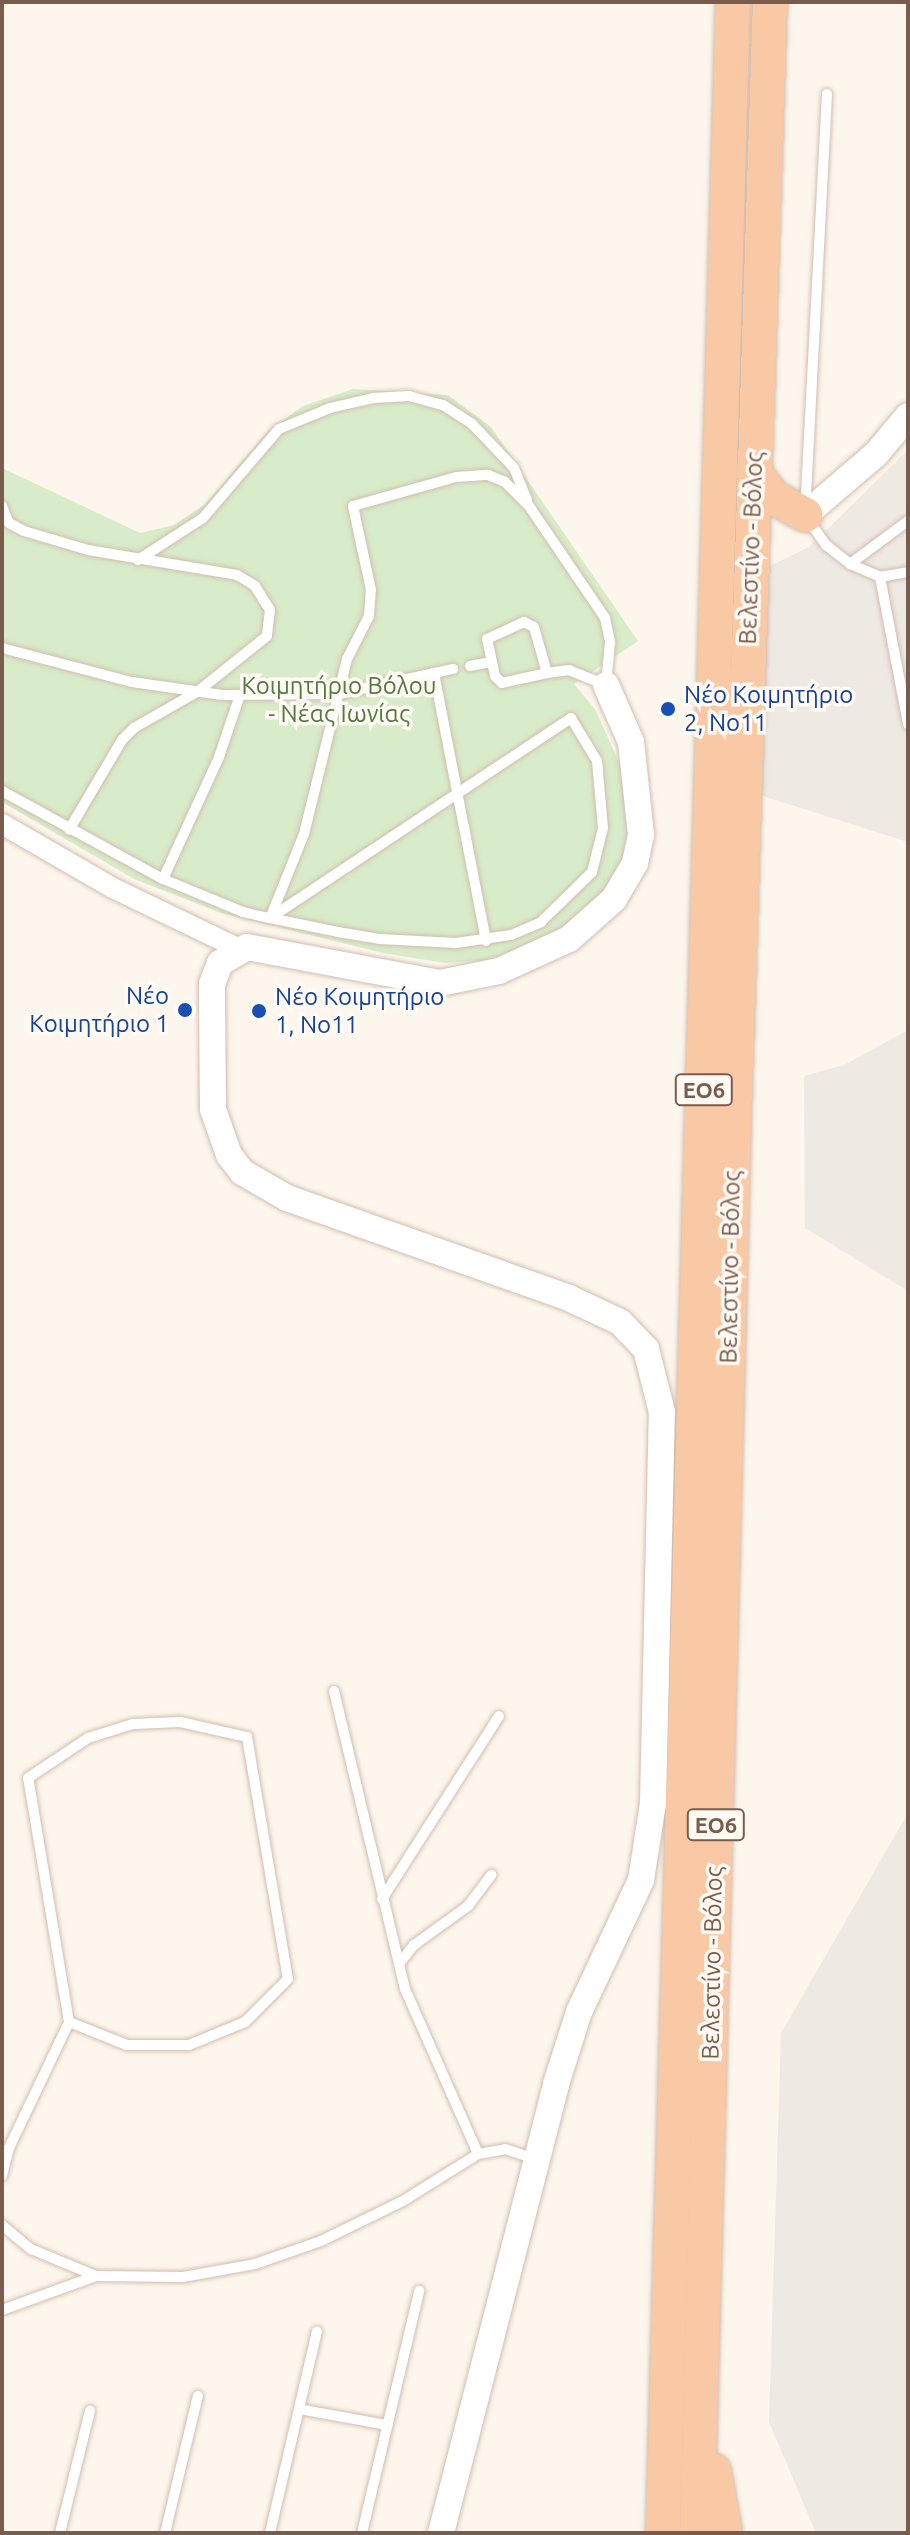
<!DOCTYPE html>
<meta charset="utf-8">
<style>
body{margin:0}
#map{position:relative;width:910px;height:2535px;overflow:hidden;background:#fdf6ec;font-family:Ubuntu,sans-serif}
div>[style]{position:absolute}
.industrial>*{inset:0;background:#efe9e4}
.green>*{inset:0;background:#d8ecc9}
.roads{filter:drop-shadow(0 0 2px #d1beb0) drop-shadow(0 0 2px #d1beb0)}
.service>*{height:10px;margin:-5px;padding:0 5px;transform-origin:5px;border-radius:5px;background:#fff}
.minor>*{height:20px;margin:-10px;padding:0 10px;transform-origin:10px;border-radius:10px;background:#fff}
.tertiary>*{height:26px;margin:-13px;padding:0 13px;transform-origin:13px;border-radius:13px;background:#fff}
.trunk>*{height:34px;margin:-17px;padding:0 17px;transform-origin:17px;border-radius:17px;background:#f9c8a4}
.dots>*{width:22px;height:22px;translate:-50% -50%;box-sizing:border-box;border:4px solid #fffaf3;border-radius:50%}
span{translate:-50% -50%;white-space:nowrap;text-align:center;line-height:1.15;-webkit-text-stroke:7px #fffaf3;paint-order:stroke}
.shield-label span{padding:2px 6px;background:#fffaf3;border:2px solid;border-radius:6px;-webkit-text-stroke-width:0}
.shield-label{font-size:22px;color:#7a5c4d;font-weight:700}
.street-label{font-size:24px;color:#7a5c4d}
.park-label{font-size:24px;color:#537a41}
.transit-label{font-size:24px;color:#164399}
.left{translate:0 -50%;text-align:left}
.right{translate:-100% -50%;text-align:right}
.frame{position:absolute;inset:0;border:4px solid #7a5c4d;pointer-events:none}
</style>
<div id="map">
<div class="industrial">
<i style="clip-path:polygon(908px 450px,908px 842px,760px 795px,768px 567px,809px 547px)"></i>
<i style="clip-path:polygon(908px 1030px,908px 1291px,805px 1228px,804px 1076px,844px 1065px)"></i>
<i style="clip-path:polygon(908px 1813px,908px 2533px,816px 2533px,769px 2422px,781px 2033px)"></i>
</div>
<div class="green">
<i style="clip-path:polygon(353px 389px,448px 395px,491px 427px,638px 641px,574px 684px,595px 709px,631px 789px,626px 862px,600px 900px,567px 929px,495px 960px,445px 963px,383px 953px,224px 914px,134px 879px,2px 802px,2px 468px,140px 533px,174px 525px,204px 505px,268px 431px,303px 406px)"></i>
</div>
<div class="roads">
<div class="service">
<i style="left:827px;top:94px;width:422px;rotate:93deg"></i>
<i style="left:805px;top:515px;width:37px;rotate:55deg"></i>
<i style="left:826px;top:545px;width:31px;rotate:38deg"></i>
<i style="left:850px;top:564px;width:33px;rotate:23deg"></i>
<i style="left:880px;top:577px;width:28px;rotate:-10deg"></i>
<i style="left:2px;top:506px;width:18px;rotate:68deg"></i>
<i style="left:9px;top:523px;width:17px;rotate:28deg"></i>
<i style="left:24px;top:531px;width:67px;rotate:16.5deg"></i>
<i style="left:88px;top:550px;width:151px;rotate:9.5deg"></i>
<i style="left:237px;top:575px;width:21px;rotate:31deg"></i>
<i style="left:255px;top:586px;width:28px;rotate:58deg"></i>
<i style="left:270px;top:610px;width:26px;rotate:97deg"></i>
<i style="left:267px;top:636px;width:90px;rotate:141.3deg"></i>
<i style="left:197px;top:692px;width:73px;rotate:150.3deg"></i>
<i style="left:134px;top:728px;width:17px;rotate:135deg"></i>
<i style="left:122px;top:740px;width:104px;rotate:120.5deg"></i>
<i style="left:138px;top:560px;width:77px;rotate:-32.9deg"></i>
<i style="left:203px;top:518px;width:117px;rotate:-49.5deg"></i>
<i style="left:279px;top:429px;width:55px;rotate:-22.4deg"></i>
<i style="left:330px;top:408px;width:44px;rotate:-13.1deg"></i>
<i style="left:373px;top:398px;width:36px;rotate:-3deg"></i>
<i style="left:409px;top:396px;width:35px;rotate:15deg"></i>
<i style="left:443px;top:405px;width:35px;rotate:33deg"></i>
<i style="left:472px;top:424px;width:61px;rotate:46.3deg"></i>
<i style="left:514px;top:468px;width:35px;rotate:68deg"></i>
<i style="left:850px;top:564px;width:72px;rotate:-36.6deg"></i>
<i style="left:880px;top:577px;width:150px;rotate:79.2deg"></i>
<i style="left:524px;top:622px;width:11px;rotate:27deg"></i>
<i style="left:534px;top:627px;width:48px;rotate:74.2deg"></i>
<i style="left:547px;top:673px;width:46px;rotate:167.5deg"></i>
<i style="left:502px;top:683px;width:10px;rotate:-135deg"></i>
<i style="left:495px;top:676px;width:38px;rotate:-102deg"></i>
<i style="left:487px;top:639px;width:41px;rotate:-24.7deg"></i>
<i style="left:2px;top:648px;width:134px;rotate:14.7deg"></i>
<i style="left:132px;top:682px;width:91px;rotate:8.2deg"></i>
<i style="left:222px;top:695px;width:116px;rotate:-0.5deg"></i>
<i style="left:338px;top:694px;width:118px;rotate:-12.3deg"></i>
<i style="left:470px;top:666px;width:20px;rotate:-11deg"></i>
<i style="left:434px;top:673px;width:273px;rotate:79deg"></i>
<i style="left:2px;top:791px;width:183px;rotate:28.7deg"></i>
<i style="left:163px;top:879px;width:87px;rotate:22.4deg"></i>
<i style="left:243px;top:912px;width:28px;rotate:13deg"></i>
<i style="left:270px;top:918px;width:69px;rotate:11.6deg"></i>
<i style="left:338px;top:932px;width:43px;rotate:9.5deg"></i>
<i style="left:380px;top:939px;width:76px;rotate:3deg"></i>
<i style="left:456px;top:943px;width:56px;rotate:-8.3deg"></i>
<i style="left:511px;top:935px;width:33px;rotate:-23deg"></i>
<i style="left:541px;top:922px;width:71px;rotate:-44.4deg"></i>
<i style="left:592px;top:872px;width:45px;rotate:-76deg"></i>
<i style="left:603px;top:828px;width:67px;rotate:-95.1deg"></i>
<i style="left:597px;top:761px;width:50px;rotate:-121.2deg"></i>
<i style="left:571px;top:718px;width:361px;rotate:146.4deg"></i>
<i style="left:163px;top:879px;width:134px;rotate:-65.3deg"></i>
<i style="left:219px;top:757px;width:65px;rotate:-71.3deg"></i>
<i style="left:271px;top:916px;width:88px;rotate:-68.1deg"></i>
<i style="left:304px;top:834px;width:180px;rotate:-76.2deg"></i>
<i style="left:347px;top:659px;width:48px;rotate:-62.9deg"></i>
<i style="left:369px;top:616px;width:26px;rotate:-86deg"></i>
<i style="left:371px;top:590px;width:86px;rotate:-102.1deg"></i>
<i style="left:353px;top:506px;width:107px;rotate:-15.7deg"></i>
<i style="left:456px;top:477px;width:32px;rotate:-4deg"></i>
<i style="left:488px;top:475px;width:18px;rotate:22deg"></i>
<i style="left:505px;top:482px;width:34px;rotate:45deg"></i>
<i style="left:529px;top:506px;width:135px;rotate:55.8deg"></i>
<i style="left:605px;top:618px;width:25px;rotate:78deg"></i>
<i style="left:610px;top:642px;width:43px;rotate:95.3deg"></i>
<i style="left:606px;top:685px;width:40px;rotate:-158deg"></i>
<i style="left:569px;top:670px;width:22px;rotate:172deg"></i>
<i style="left:334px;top:1691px;width:306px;rotate:76.6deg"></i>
<i style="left:405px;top:1989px;width:180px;rotate:66.1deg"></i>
<i style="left:382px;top:1899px;width:217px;rotate:-57.4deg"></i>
<i style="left:399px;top:1964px;width:24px;rotate:-52deg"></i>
<i style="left:414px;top:1945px;width:67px;rotate:-35.8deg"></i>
<i style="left:468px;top:1906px;width:39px;rotate:-53deg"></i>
<i style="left:2px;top:2176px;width:29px;rotate:-76deg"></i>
<i style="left:9px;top:2148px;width:140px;rotate:-64.5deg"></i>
<i style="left:69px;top:2022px;width:247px;rotate:-99.5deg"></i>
<i style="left:28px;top:1778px;width:72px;rotate:-33.7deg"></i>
<i style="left:88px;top:1738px;width:47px;rotate:-17.3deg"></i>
<i style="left:133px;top:1724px;width:47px;rotate:-2.4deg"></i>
<i style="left:180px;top:1722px;width:69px;rotate:12.6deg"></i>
<i style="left:247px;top:1737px;width:245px;rotate:80.4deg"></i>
<i style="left:288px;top:1979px;width:61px;rotate:135deg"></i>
<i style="left:245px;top:2022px;width:61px;rotate:157.7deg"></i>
<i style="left:189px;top:2045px;width:62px;rotate:180deg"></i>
<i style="left:127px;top:2045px;width:62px;rotate:-158.4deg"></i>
<i style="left:2px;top:2225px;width:38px;rotate:40deg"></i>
<i style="left:31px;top:2249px;width:70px;rotate:22.6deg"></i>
<i style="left:96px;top:2276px;width:87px;rotate:0.7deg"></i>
<i style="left:183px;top:2277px;width:73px;rotate:-10.2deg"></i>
<i style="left:255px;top:2264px;width:70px;rotate:-19.2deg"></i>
<i style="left:321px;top:2241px;width:91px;rotate:-26deg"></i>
<i style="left:403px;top:2201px;width:89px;rotate:-32.1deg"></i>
<i style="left:478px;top:2154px;width:27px;rotate:-10deg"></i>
<i style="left:505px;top:2149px;width:32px;rotate:18deg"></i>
<i style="left:2px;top:2310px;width:100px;rotate:-19.9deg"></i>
<i style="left:299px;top:2409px;width:89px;rotate:10.3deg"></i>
<i style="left:60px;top:2533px;width:126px;rotate:-76.2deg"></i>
<i style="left:165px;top:2533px;width:141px;rotate:-76.5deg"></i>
<i style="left:270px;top:2533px;width:207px;rotate:-76.9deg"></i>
<i style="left:362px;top:2533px;width:249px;rotate:-76.7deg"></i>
</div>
<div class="minor">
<i style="left:2px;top:824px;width:128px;rotate:30deg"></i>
<i style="left:113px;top:888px;width:141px;rotate:25.7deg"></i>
</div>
<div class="tertiary">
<i style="left:805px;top:515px;width:95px;rotate:-40.7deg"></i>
<i style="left:877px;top:453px;width:48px;rotate:-50deg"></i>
<i style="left:441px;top:2533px;width:463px;rotate:-75.6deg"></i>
<i style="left:556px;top:2084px;width:76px;rotate:-72.3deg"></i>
<i style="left:579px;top:2012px;width:146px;rotate:-64.8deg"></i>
<i style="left:641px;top:1880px;width:78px;rotate:-81.1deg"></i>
<i style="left:653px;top:1803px;width:391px;rotate:-88.7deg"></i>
<i style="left:662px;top:1412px;width:65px;rotate:-104.3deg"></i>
<i style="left:646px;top:1349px;width:37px;rotate:-134deg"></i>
<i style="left:620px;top:1322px;width:56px;rotate:-154.8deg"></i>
<i style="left:569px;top:1298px;width:299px;rotate:-160.5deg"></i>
<i style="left:287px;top:1198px;width:52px;rotate:-150deg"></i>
<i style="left:242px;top:1172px;width:21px;rotate:-127deg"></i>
<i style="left:229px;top:1155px;width:49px;rotate:-109.2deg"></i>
<i style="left:213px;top:1109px;width:125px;rotate:-90.5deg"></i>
<i style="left:212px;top:984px;width:22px;rotate:-69deg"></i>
<i style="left:220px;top:963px;width:31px;rotate:-31deg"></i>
<i style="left:247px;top:947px;width:196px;rotate:10.6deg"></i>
<i style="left:440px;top:983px;width:60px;rotate:-11.5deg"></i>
<i style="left:499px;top:971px;width:77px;rotate:-24.6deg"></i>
<i style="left:569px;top:939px;width:60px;rotate:-41.6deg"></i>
<i style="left:614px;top:899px;width:42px;rotate:-59.7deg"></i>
<i style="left:635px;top:863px;width:29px;rotate:-78deg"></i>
<i style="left:641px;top:835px;width:94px;rotate:-96.1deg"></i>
<i style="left:631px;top:742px;width:62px;rotate:-113.7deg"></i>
</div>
<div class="trunk">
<i style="left:753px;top:471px;width:33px;rotate:52deg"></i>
<i style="left:773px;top:497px;width:37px;rotate:29deg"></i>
<i style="left:714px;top:2471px;width:63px;rotate:79.9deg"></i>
<i style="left:663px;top:2533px;width:2532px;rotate:-88.42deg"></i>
<i style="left:697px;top:2533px;width:1417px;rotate:-88.5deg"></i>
<i style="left:734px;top:1116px;width:1115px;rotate:-88.15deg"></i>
</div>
</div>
<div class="dots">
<i style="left:668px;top:709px;background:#1a4fb4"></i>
<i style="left:185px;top:1010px;background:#1a4fb4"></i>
<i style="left:259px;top:1011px;background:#1a4fb4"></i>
</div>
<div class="shield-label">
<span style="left:704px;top:1090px">ΕΟ6</span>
<span style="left:716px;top:1825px">ΕΟ6</span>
</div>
<div class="street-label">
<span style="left:751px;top:548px;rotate:-88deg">Βελεστίνο - Βόλος</span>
<span style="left:730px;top:1267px;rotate:-89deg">Βελεστίνο - Βόλος</span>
<span style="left:712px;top:1963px;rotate:-89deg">Βελεστίνο - Βόλος</span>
</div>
<div class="park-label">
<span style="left:339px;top:700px">Κοιμητήριο Βόλου<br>- Νέας Ιωνίας</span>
</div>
<div class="transit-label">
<span class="left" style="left:684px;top:709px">Νέο Κοιμητήριο<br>2, Νο11</span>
<span class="right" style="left:169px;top:1010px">Νέο<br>Κοιμητήριο 1</span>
<span class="left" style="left:275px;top:1011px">Νέο Κοιμητήριο<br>1, Νο11</span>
</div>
<div class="frame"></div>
</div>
